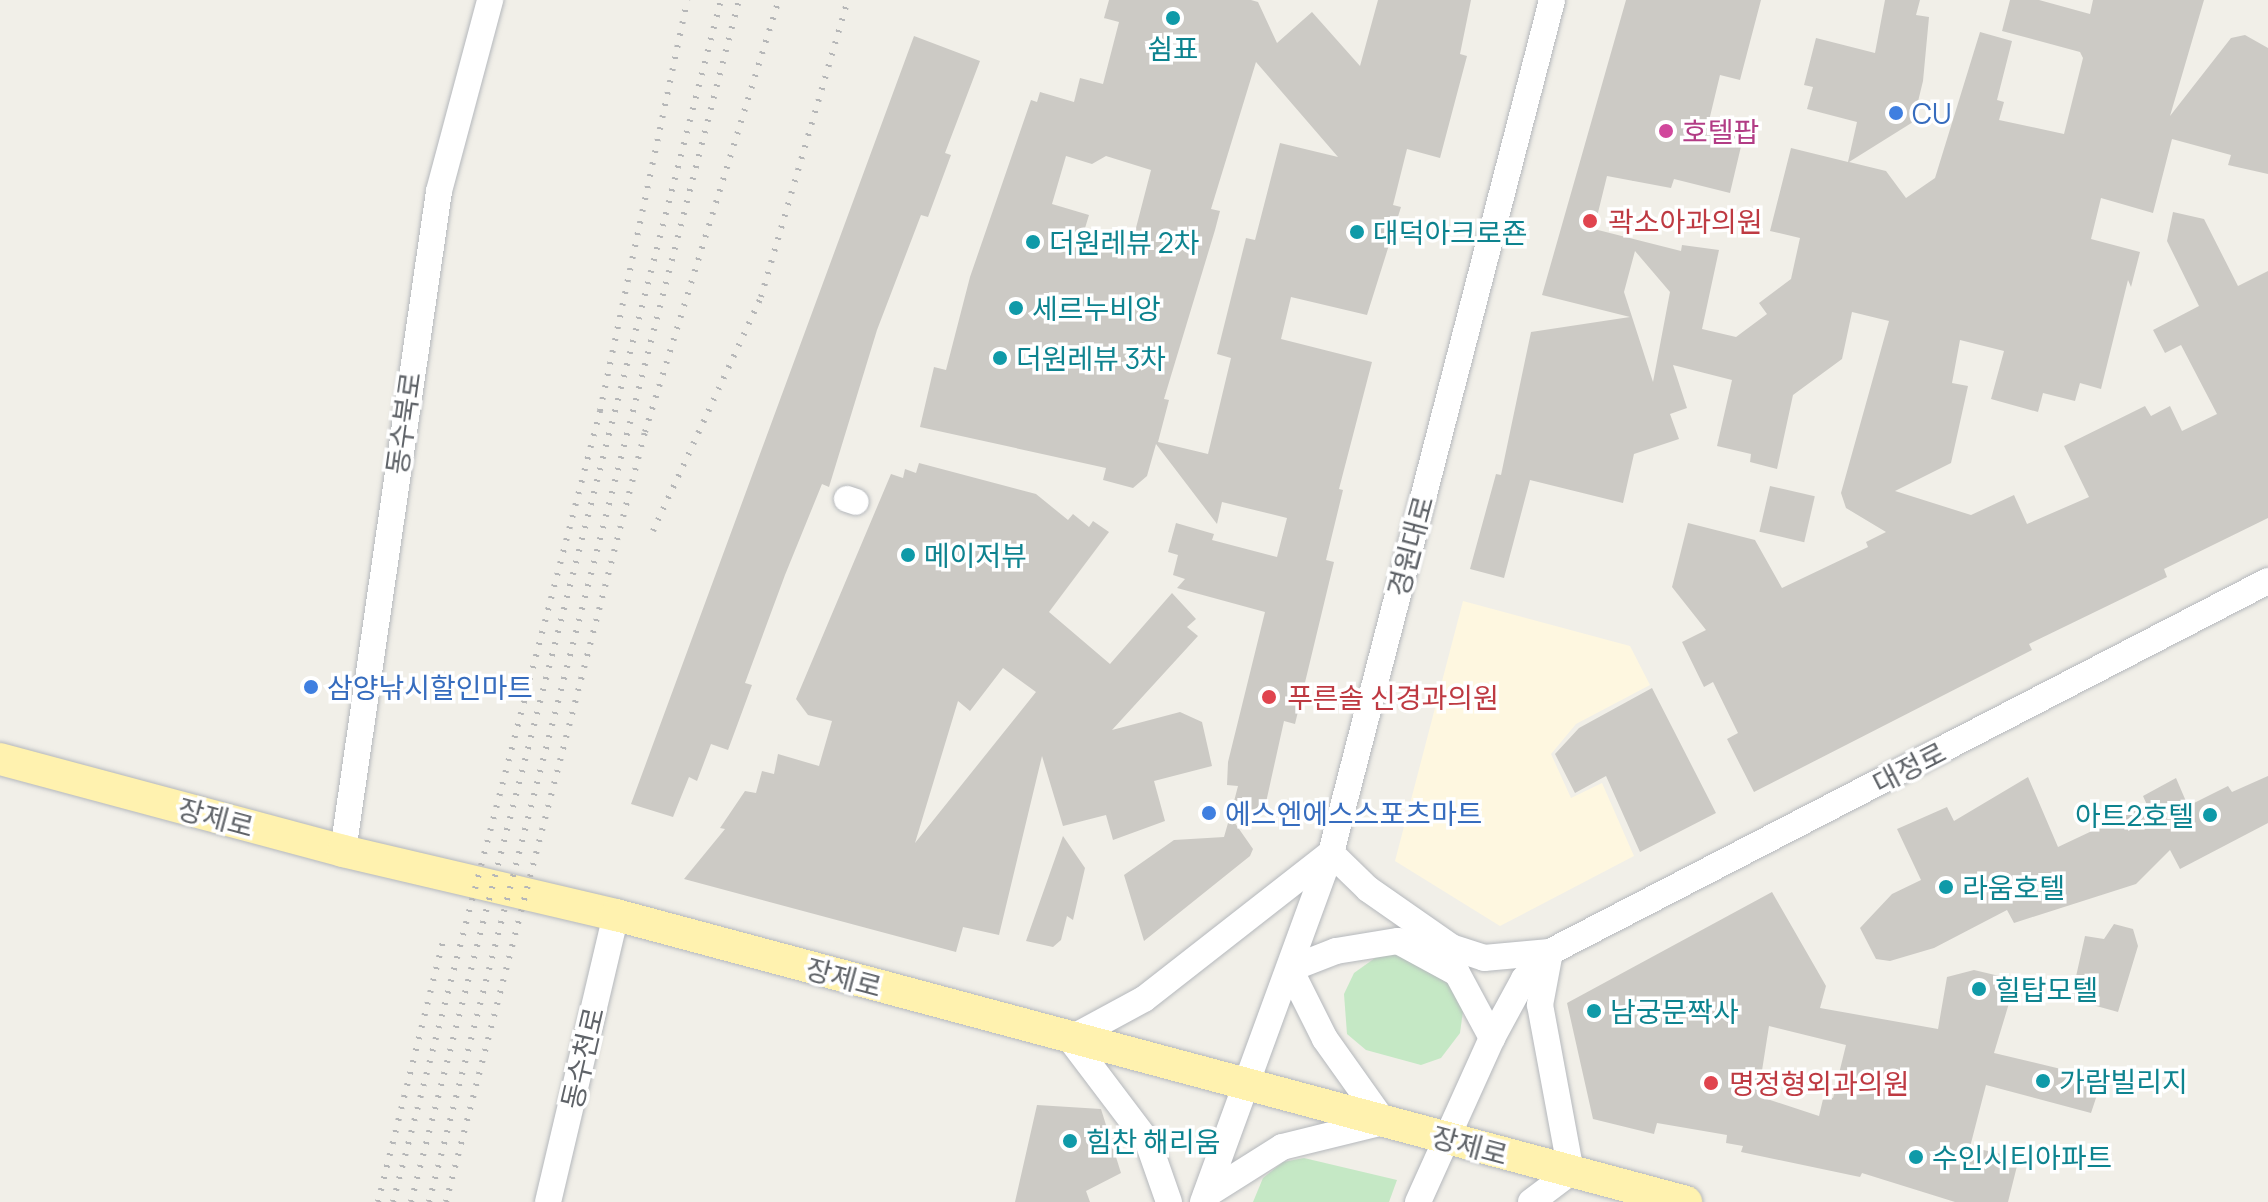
<!DOCTYPE html>
<meta charset="utf-8">
<style>
body{margin:0}
#map{position:relative;width:2268px;height:1202px;overflow:hidden;background:#f1efe8;font-family:Manrope,"Noto Sans KR",sans-serif}
div>[style]{position:absolute}
.commercial>*{inset:0;background:#fef7e0}
.green>*{inset:0;background:#c5e8c5}
.building>*{inset:0;background:#cccac5;transform-origin:0 0}
.roads{filter:drop-shadow(0 0 2px #b5b8bc) drop-shadow(0 0 2px #b5b8bc)}
.minor>*{height:26px;margin:-13px;padding:0 13px;transform-origin:13px;border-radius:13px;background:#fff}
.major>*{height:32px;margin:-16px;padding:0 16px;transform-origin:16px;border-radius:16px;background:#fff2af}
.rail>*{height:6px;margin-top:-3px;transform-origin:0;background:repeating-linear-gradient(90deg,#b6b7b8 0 2px,transparent 0 12px)}
.dots>*{width:22px;height:22px;translate:-50% -50%;box-sizing:border-box;border:4px solid #fff;border-radius:50%}
span{translate:-50% -50%;white-space:nowrap;text-align:center;line-height:1.15;-webkit-text-stroke:7px #fff;paint-order:stroke}
.culture-label{font-size:28px;color:#0d838f}
.left{translate:0 -50%;text-align:left}
.right{translate:-100% -50%;text-align:right}
.shop-label{font-size:28px;color:#366cbe}
.hotel-label{font-size:28px;color:#b23c85}
.health-label{font-size:28px;color:#be3a42}
.street-label{font-size:28px;color:#5f6368}
</style>
<div id="map">
<div class="commercial">
<i style="clip-path:polygon(1463px 601px,1630px 646px,1650px 685px,1576px 724px,1551px 754px,1571px 798px,1602px 783px,1634px 856px,1500px 926px,1395px 861px)"></i>
</div>
<div class="green">
<i style="clip-path:polygon(1382px 953px,1411px 956px,1455px 989px,1463px 1011px,1460px 1033px,1441px 1058px,1421px 1065px,1366px 1050px,1347px 1034px,1344px 994px,1354px 973px)"></i>
<i style="clip-path:polygon(1304px 1158px,1397px 1180px,1389px 1202px,1253px 1202px,1263px 1178px,1283px 1162px)"></i>
</div>
<div class="building">
<i style="clip-path:polygon(evenodd,1109px 0,1251px 0,1258px 2px,1277px 43px,1312px 12px,1360px 66px,1378px 0,1471px 0,1460px 54px,1467px 56px,1440px 158px,1407px 149px,1393px 205px,1401px 207px,1367px 315px,1291px 297px,1281px 339px,1372px 362px,1339px 489px,1343px 490px,1326px 560px,1334px 562px,1295px 724px,1284px 721px,1265px 807px,1231px 813px,1238px 786px,1227px 785px,1228px 762px,1265px 612px,1177px 588px,1185px 579px,1173px 575px,1178px 555px,1168px 552px,1176px 523px,1214px 534px,1212px 540px,1277px 557px,1287px 518px,1222px 502px,1217px 524px,1156px 444px,1147px 476px,1133px 488px,1103px 480px,1106px 468px,920px 427px,934px 367px,946px 370px,970px 277px,1031px 100px,1037px 102px,1040px 92px,1074px 102px,1080px 78px,1103px 84px,1119px 22px,1104px 18px,1109px 0,1256px 62px,1338px 157px,1280px 143px,1255px 240px,1246px 238px,1217px 354px,1231px 358px,1208px 454px,1158px 442px,1169px 400px,1164px 399px,1215px 230px,1220px 211px,1211px 209px,1256px 62px,1109px 0,1066px 156px,1092px 164px,1106px 156px,1151px 170px,1130px 251px,1082px 238px,1089px 215px,1052px 204px,1066px 156px)"></i>
<i style="clip-path:polygon(evenodd,1626px 0,1761px 0,1740px 80px,1720px 75px,1707px 129px,1743px 138px,1730px 193px,1674px 179px,1671px 188px,1607px 176px,1594px 229px,1681px 251px,1682px 245px,1719px 250px,1702px 329px,1736px 337px,1767px 314px,1759px 303px,1791px 279px,1800px 238px,1770px 231px,1791px 148px,1848px 162px,1857px 122px,1807px 109px,1813px 87px,1804px 85px,1816px 38px,1875px 53px,1885px 0,1920px 0,1916px 15px,1929px 17px,1923px 81px,1913px 122px,1849px 162px,1886px 171px,1906px 198px,1935px 178px,1980px 32px,2012px 41px,1997px 100px,2004px 102px,1999px 120px,2064px 134px,2083px 58px,2080px 52px,2002px 31px,2010px 0,2039px 0,2090px 14px,2093px 0,2204px 0,2170px 116px,2231px 38px,2245px 35px,2268px 48px,2268px 174px,2228px 165px,2231px 155px,2172px 139px,2153px 213px,2101px 198px,2091px 239px,2140px 252px,2131px 287px,2128px 280px,2101px 389px,2080px 383px,2075px 401px,2043px 393px,2038px 412px,1991px 399px,2004px 351px,1960px 340px,1952px 383px,1968px 386px,1951px 463px,1895px 491px,1971px 515px,2014px 495px,2027px 524px,2089px 497px,2064px 446px,2145px 406px,2151px 416px,2170px 406px,2182px 431px,2217px 414px,2181px 345px,2165px 353px,2153px 330px,2199px 306px,2167px 241px,2173px 212px,2204px 219px,2238px 286px,2268px 271px,2268px 518px,2164px 569px,2167px 577px,2029px 644px,2032px 650px,1754px 792px,1727px 739px,1738px 733px,1713px 682px,1704px 687px,1682px 642px,1706px 630px,1672px 587px,1688px 523px,1755px 540px,1782px 588px,1868px 547px,1866px 542px,1886px 532px,1846px 508px,1841px 493px,1889px 321px,1852px 312px,1842px 359px,1793px 395px,1777px 469px,1750px 462px,1751px 454px,1717px 446px,1732px 380px,1673px 365px,1687px 408px,1670px 414px,1679px 439px,1634px 454px,1623px 503px,1530px 480px,1504px 578px,1470px 569px,1496px 474px,1501px 475px,1531px 332px,1630px 317px,1542px 295px,1626px 0,1635px 251px,1670px 292px,1653px 382px,1624px 292px,1635px 251px)"></i>
<i style="clip-path:polygon(914px 36px,980px 61px,945px 153px,951px 155px,928px 217px,921px 215px,877px 330px,829px 487px,822px 484px,785px 575px,745px 683px,752px 685px,728px 750px,711px 744px,697px 781px,689px 777px,673px 817px,631px 804px)"></i>
<i style="clip-path:polygon(evenodd,919px 463px,1036px 494px,1068px 520px,1073px 514px,1089px 527px,1093px 521px,1109px 532px,1049px 612px,1110px 664px,1172px 593px,1196px 619px,1187px 627px,1198px 636px,1112px 730px,1180px 712px,1202px 722px,1212px 766px,1154px 781px,1165px 821px,1113px 840px,1106px 815px,1063px 826px,1042px 756px,999px 935px,963px 927px,956px 952px,684px 879px,725px 829px,720px 828px,745px 791px,756px 793px,762px 771px,774px 774px,778px 754px,819px 766px,832px 721px,808px 715px,796px 699px,891px 474px,903px 478px,905px 469px,916px 473px,919px 463px,1003px 668px,1036px 692px,915px 843px,958px 701px,970px 711px,1003px 668px)"></i>
<i style="left:1770px;top:486px;width:46px;height:47px;rotate:13deg"></i>
<i style="clip-path:polygon(1652px 688px,1716px 813px,1640px 852px,1606px 776px,1575px 793px,1555px 754px,1579px 728px)"></i>
<i style="clip-path:polygon(2268px 776px,2268px 823px,2180px 869px,2170px 850px,2136px 884px,2014px 923px,2007px 910px,1934px 948px,1890px 961px,1876px 959px,1860px 928px,1892px 894px,1921px 880px,1897px 829px,1947px 807px,1954px 821px,2028px 777px,2058px 847px,2147px 805px,2143px 796px,2176px 778px,2188px 806px,2228px 786px,2232px 792px)"></i>
<i style="clip-path:polygon(1230px 816px,1253px 849px,1250px 856px,1144px 941px,1124px 875px,1174px 840px,1224px 837px)"></i>
<i style="clip-path:polygon(1063px 836px,1085px 868px,1073px 920px,1067px 916px,1061px 940px,1053px 947px,1026px 941px)"></i>
<i style="clip-path:polygon(evenodd,1772px 892px,1826px 986px,1820px 1008px,1938px 1029px,1947px 977px,1974px 970px,2016px 980px,1994px 1053px,2090px 1076px,2098px 1092px,2091px 1113px,1986px 1085px,1970px 1147px,2019px 1158px,2008px 1202px,1955px 1202px,1862px 1173px,1860px 1177px,1741px 1152px,1743px 1146px,1726px 1143px,1727px 1135px,1657px 1123px,1654px 1134px,1593px 1119px,1567px 1003px,1772px 892px,1769px 1026px,1846px 1045px,1833px 1098px,1824px 1095px,1819px 1116px,1758px 1096px,1769px 1026px)"></i>
<i style="clip-path:polygon(2114px 924px,2133px 929px,2138px 946px,2118px 1012px,2071px 999px,2085px 936px,2104px 939px)"></i>
<i style="clip-path:polygon(1037px 1105px,1101px 1109px,1121px 1173px,1086px 1191px,1090px 1202px,1015px 1202px)"></i>
</div>
<div class="roads">
<div class="minor">
<i style="left:847px;top:499px;width:9px;rotate:18deg"></i>
<i style="left:343px;top:851px;width:667px;rotate:-81.72deg"></i>
<i style="left:439px;top:191px;width:198px;rotate:-75deg"></i>
<i style="left:1331px;top:853px;width:52px;rotate:44.2deg"></i>
<i style="left:1368px;top:889px;width:101px;rotate:34.9deg"></i>
<i style="left:1451px;top:947px;width:35px;rotate:18deg"></i>
<i style="left:1484px;top:958px;width:66px;rotate:-5.2deg"></i>
<i style="left:1290px;top:969px;width:49px;rotate:-21.4deg"></i>
<i style="left:1336px;top:951px;width:63px;rotate:-9.2deg"></i>
<i style="left:1398px;top:941px;width:67px;rotate:28.5deg"></i>
<i style="left:1457px;top:973px;width:74px;rotate:61.7deg"></i>
<i style="left:1206px;top:1195px;width:90px;rotate:-32.3deg"></i>
<i style="left:1282px;top:1147px;width:105px;rotate:-13.8deg"></i>
<i style="left:1384px;top:1122px;width:102px;rotate:-125.4deg"></i>
<i style="left:1325px;top:1039px;width:78px;rotate:-116.6deg"></i>
<i style="left:548px;top:1202px;width:295px;rotate:-76.7deg"></i>
<i style="left:1169px;top:1202px;width:64px;rotate:-109.3deg"></i>
<i style="left:1148px;top:1142px;width:129px;rotate:-127.1deg"></i>
<i style="left:1070px;top:1039px;width:84px;rotate:-28.4deg"></i>
<i style="left:1144px;top:999px;width:237px;rotate:-38deg"></i>
<i style="left:1203px;top:1202px;width:372px;rotate:-69.9deg"></i>
<i style="left:1331px;top:853px;width:881px;rotate:-75.47deg"></i>
<i style="left:1418px;top:1202px;width:180px;rotate:-65.7deg"></i>
<i style="left:1492px;top:1038px;width:67px;rotate:-61.5deg"></i>
<i style="left:1524px;top:979px;width:37px;rotate:-46deg"></i>
<i style="left:1550px;top:952px;width:808px;rotate:-27.33deg"></i>
<i style="left:1531px;top:1202px;width:50px;rotate:-36.9deg"></i>
<i style="left:1571px;top:1172px;width:170px;rotate:-100.5deg"></i>
<i style="left:1540px;top:1005px;width:54px;rotate:-79.3deg"></i>
</div>
<div class="major">
<i style="left:0;top:759px;width:355px;rotate:15deg"></i>
<i style="left:343px;top:851px;width:280px;rotate:13.2deg"></i>
<i style="left:616px;top:915px;width:1108px;rotate:15.01deg"></i>
</div>
</div>
<div class="rail">
<i style="left:653px;top:531px;width:258px;rotate:-65.2deg"></i>
<i style="left:761px;top:297px;width:309px;rotate:-73.7deg"></i>
<i style="left:378px;top:1202px;width:268px;rotate:-76deg"></i>
<i style="left:393px;top:1202px;width:818px;rotate:-75.33deg"></i>
<i style="left:600px;top:411px;width:420px;rotate:-78deg"></i>
<i style="left:411px;top:1202px;width:1241px;rotate:-75.54deg"></i>
<i style="left:429px;top:1202px;width:1241px;rotate:-75.54deg"></i>
<i style="left:446px;top:1202px;width:795px;rotate:-75.51deg"></i>
<i style="left:645px;top:432px;width:452px;rotate:-72.8deg"></i>
</div>
<div class="dots">
<i style="left:1173px;top:18px;background:#0f9aa8"></i>
<i style="left:1896px;top:113px;background:#3f7fe0"></i>
<i style="left:1666px;top:131px;background:#d1479c"></i>
<i style="left:1590px;top:221px;background:#e0444e"></i>
<i style="left:1357px;top:232px;background:#0f9aa8"></i>
<i style="left:1033px;top:242px;background:#0f9aa8"></i>
<i style="left:1016px;top:308px;background:#0f9aa8"></i>
<i style="left:1000px;top:358px;background:#0f9aa8"></i>
<i style="left:908px;top:555px;background:#0f9aa8"></i>
<i style="left:311px;top:687px;background:#3f7fe0"></i>
<i style="left:1269px;top:697px;background:#e0444e"></i>
<i style="left:1209px;top:813px;background:#3f7fe0"></i>
<i style="left:2210px;top:815px;background:#0f9aa8"></i>
<i style="left:1946px;top:887px;background:#0f9aa8"></i>
<i style="left:1979px;top:989px;background:#0f9aa8"></i>
<i style="left:1594px;top:1011px;background:#0f9aa8"></i>
<i style="left:2043px;top:1081px;background:#0f9aa8"></i>
<i style="left:1711px;top:1083px;background:#e0444e"></i>
<i style="left:1070px;top:1141px;background:#0f9aa8"></i>
<i style="left:1916px;top:1157px;background:#0f9aa8"></i>
</div>
<div class="culture-label">
<span style="left:1173px;top:48px">쉼표</span>
<span class="left" style="left:1373px;top:232px">대덕아크로죤</span>
<span class="left" style="left:1049px;top:242px">더원레뷰 2차</span>
<span class="left" style="left:1032px;top:308px">세르누비앙</span>
<span class="left" style="left:1016px;top:358px">더원레뷰 3차</span>
<span class="left" style="left:924px;top:555px">메이저뷰</span>
<span class="right" style="left:2194px;top:815px">아트2호텔</span>
<span class="left" style="left:1962px;top:887px">라움호텔</span>
<span class="left" style="left:1995px;top:989px">힐탑모텔</span>
<span class="left" style="left:1610px;top:1011px">남궁문짝사</span>
<span class="left" style="left:2059px;top:1081px">가람빌리지</span>
<span class="left" style="left:1086px;top:1141px">힘찬 해리움</span>
<span class="left" style="left:1932px;top:1157px">수인시티아파트</span>
</div>
<div class="shop-label">
<span class="left" style="left:1912px;top:113px">CU</span>
<span class="left" style="left:327px;top:687px">삼양낚시할인마트</span>
<span class="left" style="left:1225px;top:813px">에스엔에스스포츠마트</span>
</div>
<div class="hotel-label">
<span class="left" style="left:1682px;top:131px">호텔팝</span>
</div>
<div class="health-label">
<span class="left" style="left:1608px;top:221px">곽소아과의원</span>
<span class="left" style="left:1287px;top:697px">푸른솔 신경과의원</span>
<span class="left" style="left:1729px;top:1083px">명정형외과의원</span>
</div>
<div class="street-label">
<span style="left:403px;top:423px;rotate:-82deg">동수북로</span>
<span style="left:1410px;top:546px;rotate:-75deg">경원대로</span>
<span style="left:1909px;top:767px;rotate:-27deg">대정로</span>
<span style="left:216px;top:817px;rotate:15deg">장제로</span>
<span style="left:844px;top:977px;rotate:15deg">장제로</span>
<span style="left:582px;top:1058px;rotate:-77deg">동수천로</span>
<span style="left:1470px;top:1145px;rotate:15deg">장제로</span>
</div>
</div>
